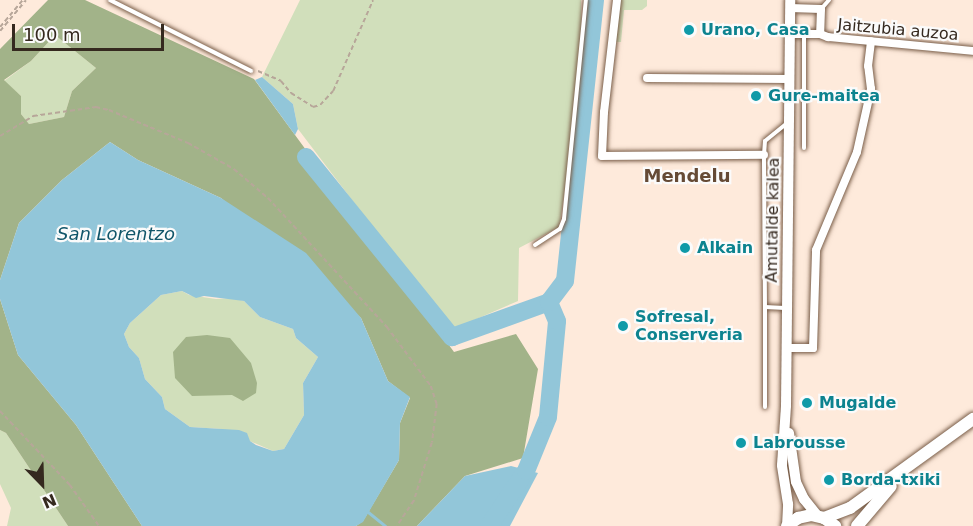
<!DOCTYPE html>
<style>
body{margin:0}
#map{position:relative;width:973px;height:526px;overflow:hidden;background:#feeadb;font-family:"DejaVu Sans",sans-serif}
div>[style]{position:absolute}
.green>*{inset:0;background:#d1dfbb}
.forest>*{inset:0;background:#a2b389}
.water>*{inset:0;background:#92c6d9}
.stream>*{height:3px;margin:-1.5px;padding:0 1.5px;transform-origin:1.5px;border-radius:1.5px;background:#92c6d9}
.river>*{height:18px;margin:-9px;padding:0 9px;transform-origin:9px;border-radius:9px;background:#92c6d9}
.path>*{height:1.5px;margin-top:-0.75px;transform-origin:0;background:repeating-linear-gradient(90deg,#b7a699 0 4.5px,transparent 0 7.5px)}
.roads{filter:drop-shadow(0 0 2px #795d48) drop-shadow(0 0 2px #795d48)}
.service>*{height:4px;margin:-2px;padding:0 2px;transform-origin:2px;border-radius:2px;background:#fff}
.minor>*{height:8px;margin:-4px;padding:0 4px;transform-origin:4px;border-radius:4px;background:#fff}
.secondary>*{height:10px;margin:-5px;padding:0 5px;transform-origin:5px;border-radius:5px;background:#fff}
.primary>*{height:12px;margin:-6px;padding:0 6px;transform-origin:6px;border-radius:6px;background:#fff}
.dots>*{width:16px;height:16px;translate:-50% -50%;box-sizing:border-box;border:3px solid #fbfbfb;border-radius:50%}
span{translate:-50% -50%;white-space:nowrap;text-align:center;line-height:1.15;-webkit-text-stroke:4.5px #fbfbfb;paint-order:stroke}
.culture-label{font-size:16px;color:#0d838f;font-weight:700}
.left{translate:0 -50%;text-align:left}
.street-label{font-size:16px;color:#35291f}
.neighbourhood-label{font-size:18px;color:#654a35;font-weight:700}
.water-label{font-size:18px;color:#11566a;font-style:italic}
.north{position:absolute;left:12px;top:454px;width:60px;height:60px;-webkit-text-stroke:4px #fbfbfb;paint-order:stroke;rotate:157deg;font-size:16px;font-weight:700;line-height:24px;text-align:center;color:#35291f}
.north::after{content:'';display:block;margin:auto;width:21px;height:27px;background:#35291f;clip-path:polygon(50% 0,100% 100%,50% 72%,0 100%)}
.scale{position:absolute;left:12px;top:24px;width:152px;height:27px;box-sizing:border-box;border:3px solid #35291f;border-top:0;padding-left:8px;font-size:18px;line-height:21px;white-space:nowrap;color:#35291f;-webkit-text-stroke:4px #fbfbfb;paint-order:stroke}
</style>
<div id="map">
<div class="green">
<i style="clip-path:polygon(300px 0,581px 0,582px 78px,559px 227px,519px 248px,518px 301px,451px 330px,298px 129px,293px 104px,262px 77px)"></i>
<i style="clip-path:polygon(620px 0,647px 0,647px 6px,642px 10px,624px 10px,621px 42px,615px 42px)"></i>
<i style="clip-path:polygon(55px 35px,96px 68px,72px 91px,64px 117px,29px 124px,21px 114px,21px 96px,4px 81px,31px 61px)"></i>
<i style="clip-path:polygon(182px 291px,189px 295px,216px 299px,233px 298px,244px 301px,260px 317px,293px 329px,296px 338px,318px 357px,303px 383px,304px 415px,284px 449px,273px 451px,222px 429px,190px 427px,165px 409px,162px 397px,145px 379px,139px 358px,129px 347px,124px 334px,130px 323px,161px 295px)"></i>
<i style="clip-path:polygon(0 430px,6px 433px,68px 526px,7px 526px,11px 508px,0 484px)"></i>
</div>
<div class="forest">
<i style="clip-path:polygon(evenodd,48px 0,85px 0,254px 79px,454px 352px,516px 334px,538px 369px,523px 458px,465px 476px,417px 526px,356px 526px,363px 521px,399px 460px,400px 423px,410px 398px,388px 381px,361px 318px,221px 198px,138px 160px,110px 142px,62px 180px,19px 223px,0 280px,0 49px,48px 0,55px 35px,96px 68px,72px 91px,64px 117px,29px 124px,21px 114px,21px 96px,4px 80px,31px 61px,55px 35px)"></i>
<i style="clip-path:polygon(0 299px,18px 355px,76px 425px,142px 526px,68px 526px,6px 433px,0 430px)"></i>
<i style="clip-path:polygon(207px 335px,230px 338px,251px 363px,257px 383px,256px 393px,243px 401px,232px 395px,192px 396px,175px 378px,173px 352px,186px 337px)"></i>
</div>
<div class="water">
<i style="clip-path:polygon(262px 77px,293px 104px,298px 129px,295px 135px,255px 80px)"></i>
<i style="clip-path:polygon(evenodd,110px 142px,138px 160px,221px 198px,306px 253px,361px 318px,388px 381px,410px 397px,400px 423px,399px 460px,363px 522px,356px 526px,142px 526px,76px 425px,18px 355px,0 299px,0 280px,19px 223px,62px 180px,110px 142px,182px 291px,196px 298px,204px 296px,244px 301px,260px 317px,293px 329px,296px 338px,318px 357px,303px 383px,304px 415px,284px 449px,273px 451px,256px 445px,250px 441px,247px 433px,239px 430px,190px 427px,165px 409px,162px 397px,145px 379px,139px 358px,129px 347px,124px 334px,130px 323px,161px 295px,182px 291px)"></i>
<i style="clip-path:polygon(511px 466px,538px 473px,510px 526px,417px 526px,465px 476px)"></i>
</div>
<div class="stream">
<i style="left:368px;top:512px;width:22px;rotate:39deg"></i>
</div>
<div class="river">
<i style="left:306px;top:157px;width:232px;rotate:51deg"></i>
<i style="left:452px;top:337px;width:103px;rotate:-19.8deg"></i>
<i style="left:489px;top:526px;width:66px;rotate:-56.1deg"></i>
<i style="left:526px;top:471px;width:58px;rotate:-67.8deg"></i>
<i style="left:548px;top:417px;width:96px;rotate:-84.6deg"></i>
<i style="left:557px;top:321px;width:21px;rotate:-113deg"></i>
<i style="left:549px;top:302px;width:26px;rotate:-53deg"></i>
<i style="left:565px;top:281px;width:283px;rotate:-83.9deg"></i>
</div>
<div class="path">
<i style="left:0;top:27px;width:35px;rotate:-50deg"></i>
<i style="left:0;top:31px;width:40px;rotate:-50deg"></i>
<i style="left:258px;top:71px;width:25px;rotate:23deg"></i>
<i style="left:281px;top:81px;width:16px;rotate:50deg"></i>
<i style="left:291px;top:93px;width:26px;rotate:32deg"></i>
<i style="left:313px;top:107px;width:7px;rotate:-16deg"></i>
<i style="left:320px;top:105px;width:19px;rotate:-47deg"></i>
<i style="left:333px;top:91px;width:99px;rotate:-66.3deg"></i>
<i style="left:0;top:136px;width:39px;rotate:-31deg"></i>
<i style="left:33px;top:116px;width:64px;rotate:-8.1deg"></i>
<i style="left:96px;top:107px;width:13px;rotate:13deg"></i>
<i style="left:109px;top:110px;width:86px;rotate:22.7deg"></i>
<i style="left:188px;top:143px;width:53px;rotate:29.5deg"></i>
<i style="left:234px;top:169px;width:45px;rotate:40.5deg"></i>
<i style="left:268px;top:198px;width:176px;rotate:47.3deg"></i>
<i style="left:387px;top:327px;width:74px;rotate:53.3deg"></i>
<i style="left:431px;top:386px;width:19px;rotate:72deg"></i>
<i style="left:437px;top:404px;width:39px;rotate:97deg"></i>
<i style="left:432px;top:443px;width:61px;rotate:107.2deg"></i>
<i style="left:414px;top:501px;width:30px;rotate:124deg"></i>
<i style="left:0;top:411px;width:102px;rotate:46.6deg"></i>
<i style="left:70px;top:485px;width:50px;rotate:54.7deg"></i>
<i style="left:902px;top:486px;width:10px;rotate:-37deg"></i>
</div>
<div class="roads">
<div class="service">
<i style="left:110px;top:0;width:158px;rotate:26.7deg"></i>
<i style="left:822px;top:8px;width:11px;rotate:-49deg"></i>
<i style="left:804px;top:148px;width:113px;rotate:-90deg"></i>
<i style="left:535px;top:245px;width:30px;rotate:-33deg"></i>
<i style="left:560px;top:229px;width:11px;rotate:-68deg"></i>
<i style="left:564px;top:219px;width:220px;rotate:-84.3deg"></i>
<i style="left:765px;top:307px;width:100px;rotate:90deg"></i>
<i style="left:785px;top:308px;width:20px;rotate:-177deg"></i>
<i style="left:765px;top:307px;width:152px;rotate:-90.4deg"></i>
<i style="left:764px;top:155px;width:14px;rotate:-86deg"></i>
<i style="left:765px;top:141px;width:27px;rotate:-39deg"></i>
</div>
<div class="minor">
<i style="left:617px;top:0;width:113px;rotate:96.6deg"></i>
<i style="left:604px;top:112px;width:44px;rotate:92.6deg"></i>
<i style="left:602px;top:156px;width:162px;rotate:-0.4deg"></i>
<i style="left:790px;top:8px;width:31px;rotate:2deg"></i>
<i style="left:821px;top:9px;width:25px;rotate:92deg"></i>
<i style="left:790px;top:34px;width:30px"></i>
<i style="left:820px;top:34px;width:9px;rotate:21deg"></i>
<i style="left:828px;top:37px;width:146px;rotate:5.5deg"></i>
<i style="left:647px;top:78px;width:143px;rotate:0.4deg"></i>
<i style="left:787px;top:348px;width:26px"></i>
<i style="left:813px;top:348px;width:98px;rotate:-88.2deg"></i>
<i style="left:816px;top:250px;width:106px;rotate:-67.3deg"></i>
<i style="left:857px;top:152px;width:65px;rotate:-77.5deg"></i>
<i style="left:871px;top:89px;width:23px;rotate:-97deg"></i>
<i style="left:868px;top:66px;width:25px;rotate:-83deg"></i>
</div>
<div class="secondary">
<i style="left:789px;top:433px;width:49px;rotate:81.9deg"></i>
<i style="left:796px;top:482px;width:19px;rotate:65deg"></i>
<i style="left:804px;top:499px;width:21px;rotate:51deg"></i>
<i style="left:787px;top:526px;width:22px;rotate:-87deg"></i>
<i style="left:788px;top:504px;width:39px;rotate:-99deg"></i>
<i style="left:782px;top:465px;width:59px;rotate:-86.1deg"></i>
<i style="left:786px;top:406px;width:406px;rotate:-89.4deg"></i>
</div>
<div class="primary">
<i style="left:824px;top:518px;width:28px;rotate:-21deg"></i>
<i style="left:850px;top:508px;width:152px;rotate:-35.9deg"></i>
<i style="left:787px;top:526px;width:14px;rotate:-36deg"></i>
<i style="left:798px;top:518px;width:13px;rotate:-13deg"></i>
<i style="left:811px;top:515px;width:13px;rotate:13deg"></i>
<i style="left:824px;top:518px;width:14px;rotate:36deg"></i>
<i style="left:857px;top:526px;width:52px;rotate:-49.6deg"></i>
</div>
</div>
<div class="dots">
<i style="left:689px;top:30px;background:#0f9aa8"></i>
<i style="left:756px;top:96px;background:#0f9aa8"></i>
<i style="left:685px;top:248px;background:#0f9aa8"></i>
<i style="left:623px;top:326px;background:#0f9aa8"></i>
<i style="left:807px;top:403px;background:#0f9aa8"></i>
<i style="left:741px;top:443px;background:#0f9aa8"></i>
<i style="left:829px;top:480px;background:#0f9aa8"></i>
</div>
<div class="culture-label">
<span class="left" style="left:701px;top:30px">Urano, Casa</span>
<span class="left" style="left:768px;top:96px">Gure-maitea</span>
<span class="left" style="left:697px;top:248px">Alkain</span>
<span class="left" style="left:635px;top:326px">Sofresal,<br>Conserveria</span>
<span class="left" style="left:819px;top:403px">Mugalde</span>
<span class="left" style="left:753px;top:443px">Labrousse</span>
<span class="left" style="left:841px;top:480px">Borda-txiki</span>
</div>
<div class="street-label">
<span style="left:898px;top:30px;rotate:5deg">Jaitzubia auzoa</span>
<span style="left:773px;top:220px;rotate:-89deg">Amutalde kalea</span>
</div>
<div class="neighbourhood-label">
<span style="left:687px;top:176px">Mendelu</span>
</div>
<div class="water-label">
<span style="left:116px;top:234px">San Lorentzo</span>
</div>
<div class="north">N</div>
<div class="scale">100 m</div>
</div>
